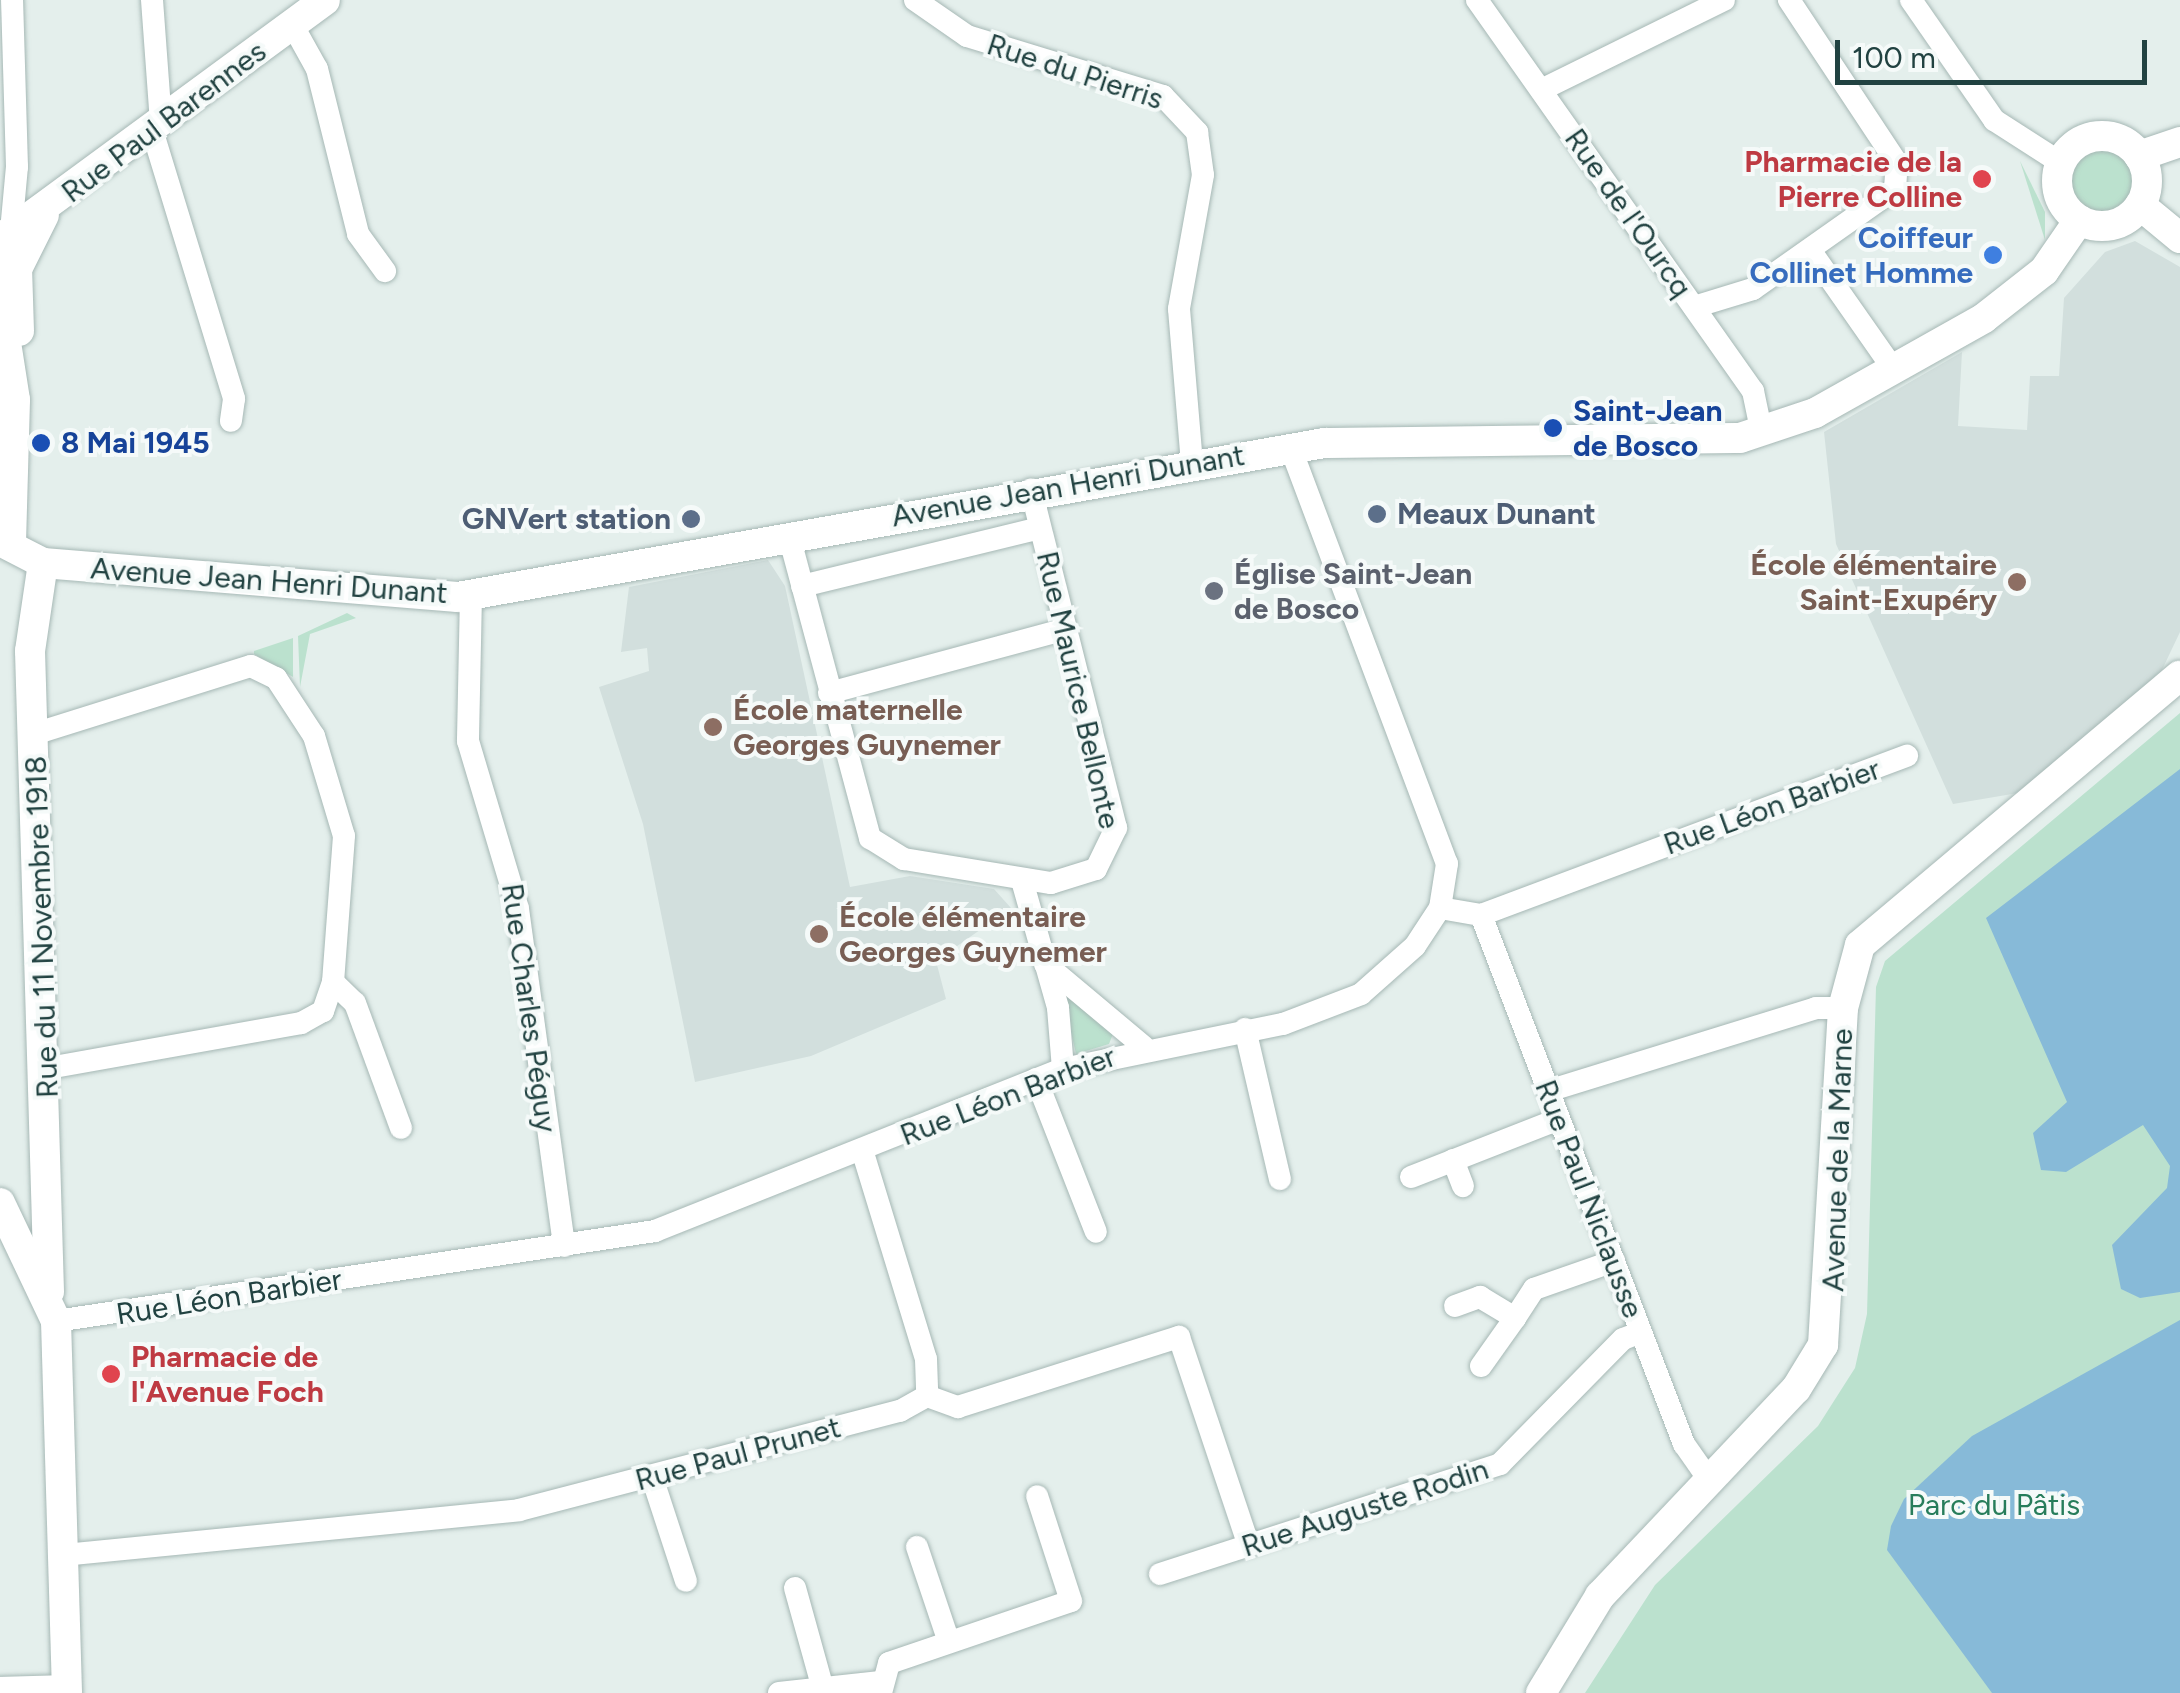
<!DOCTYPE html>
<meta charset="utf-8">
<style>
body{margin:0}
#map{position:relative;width:2180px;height:1693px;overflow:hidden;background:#e4efec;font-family:Figtree,sans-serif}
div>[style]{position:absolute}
.built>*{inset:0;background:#d2dfdd}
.green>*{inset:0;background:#bbe1ce}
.round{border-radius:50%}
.water>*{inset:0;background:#87bad8}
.roads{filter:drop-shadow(0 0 2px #a6b8b5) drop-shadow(0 0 2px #a6b8b5)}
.minor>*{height:22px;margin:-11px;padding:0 11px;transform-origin:11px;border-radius:11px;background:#fff}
.tertiary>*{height:30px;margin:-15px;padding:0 15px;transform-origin:15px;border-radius:15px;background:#fff}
.tertiary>.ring{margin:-15px;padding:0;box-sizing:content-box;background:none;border:30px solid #fff;border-radius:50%}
.secondary>*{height:30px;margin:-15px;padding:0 15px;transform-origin:15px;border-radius:15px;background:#fff}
.dots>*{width:28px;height:28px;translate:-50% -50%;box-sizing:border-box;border:5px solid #f5faf9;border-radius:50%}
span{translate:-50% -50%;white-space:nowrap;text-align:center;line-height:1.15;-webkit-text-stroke:8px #f5faf9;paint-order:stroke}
.street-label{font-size:30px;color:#214241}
.health-label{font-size:30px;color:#be3a42;font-weight:700}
.right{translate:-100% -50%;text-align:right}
.left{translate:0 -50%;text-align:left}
.shop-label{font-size:30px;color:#366cbe;font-weight:700}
.transit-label{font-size:30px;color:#164399;font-weight:700}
.service-label{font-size:30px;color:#4e5e75;font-weight:700}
.education-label{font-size:30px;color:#785e54;font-weight:700}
.worship-label{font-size:30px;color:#5b616d;font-weight:700}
.park-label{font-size:30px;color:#277d5b}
.scale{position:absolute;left:1835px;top:40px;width:312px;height:45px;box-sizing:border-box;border:5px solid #214241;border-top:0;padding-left:12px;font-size:30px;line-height:35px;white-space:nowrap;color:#214241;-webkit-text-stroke:8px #f5faf9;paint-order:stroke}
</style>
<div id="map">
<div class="built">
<i style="clip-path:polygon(2135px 241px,2180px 267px,2180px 632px,2160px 674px,2018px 793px,1953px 804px,1836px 544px,1824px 432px,1962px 352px,1958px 426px,2027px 430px,2030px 376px,2059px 376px,2064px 298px,2105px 252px)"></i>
<i style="clip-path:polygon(768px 560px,785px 586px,850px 887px,910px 876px,994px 889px,1011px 908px,936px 961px,946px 999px,811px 1056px,695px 1082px,643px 824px,599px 687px,649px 671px,647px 648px,621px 652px,629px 587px)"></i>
</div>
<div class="green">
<i class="round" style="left:2068px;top:147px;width:66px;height:66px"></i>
<i style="clip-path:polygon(2020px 161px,2045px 212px,2045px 240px)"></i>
<i style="clip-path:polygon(347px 613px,356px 618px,310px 634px,300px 687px,298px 636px)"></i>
<i style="clip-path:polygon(293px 638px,293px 677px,254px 654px,254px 651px)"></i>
<i style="clip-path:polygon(2180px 713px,2180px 1693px,1585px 1693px,1655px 1585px,1818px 1426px,1855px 1368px,1867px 1314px,1876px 987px,1885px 961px)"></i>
<i style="clip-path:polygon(1061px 987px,1114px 1031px,1109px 1044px,1076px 1054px)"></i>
</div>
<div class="water">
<i style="clip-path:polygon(2180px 769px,2180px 1292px,2140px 1298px,2121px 1289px,2112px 1245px,2167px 1188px,2170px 1166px,2143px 1125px,2066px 1172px,2041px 1170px,2033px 1133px,2067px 1102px,1986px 918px)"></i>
<i style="clip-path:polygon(2180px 1320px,2180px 1693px,1992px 1693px,1887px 1550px,1891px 1526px,1904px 1499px,1972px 1436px)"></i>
</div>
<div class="roads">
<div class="minor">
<i style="left:152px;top:0;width:123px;rotate:85.8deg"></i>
<i style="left:915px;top:0;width:63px;rotate:34.7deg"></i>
<i style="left:967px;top:36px;width:205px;rotate:17deg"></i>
<i style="left:1163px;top:96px;width:50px;rotate:46.6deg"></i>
<i style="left:1197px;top:132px;width:43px;rotate:82.1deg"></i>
<i style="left:1203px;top:175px;width:136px;rotate:100.2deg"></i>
<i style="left:1179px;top:309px;width:157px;rotate:85.2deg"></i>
<i style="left:1477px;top:0;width:479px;rotate:54.8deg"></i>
<i style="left:1753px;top:391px;width:44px;rotate:78.2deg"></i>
<i style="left:1911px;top:0;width:146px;rotate:55.3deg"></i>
<i style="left:1994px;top:120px;width:80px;rotate:32.7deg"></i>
<i style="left:292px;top:24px;width:51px;rotate:60.9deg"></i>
<i style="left:317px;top:69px;width:170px;rotate:76deg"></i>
<i style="left:358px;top:234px;width:46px;rotate:53.9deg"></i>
<i style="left:1541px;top:90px;width:204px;rotate:-26.2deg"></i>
<i style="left:152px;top:130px;width:281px;rotate:73deg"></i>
<i style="left:234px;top:399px;width:22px;rotate:98deg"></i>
<i style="left:1810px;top:250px;width:146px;rotate:55deg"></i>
<i style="left:6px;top:285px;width:119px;rotate:-84.7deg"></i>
<i style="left:17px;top:167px;width:167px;rotate:-91.7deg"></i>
<i style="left:1694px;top:307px;width:62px;rotate:-17deg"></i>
<i style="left:1753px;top:289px;width:174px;rotate:-35.2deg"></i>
<i style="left:1895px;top:189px;width:26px;rotate:-86deg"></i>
<i style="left:1897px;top:163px;width:196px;rotate:-123.5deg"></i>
<i style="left:789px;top:536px;width:313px;rotate:75deg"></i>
<i style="left:870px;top:838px;width:40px;rotate:32deg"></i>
<i style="left:904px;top:859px;width:149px;rotate:9.3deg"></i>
<i style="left:1051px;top:883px;width:47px;rotate:-17.3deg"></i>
<i style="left:1096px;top:869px;width:46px;rotate:-64deg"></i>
<i style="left:1116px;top:828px;width:349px;rotate:-104.1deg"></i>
<i style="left:802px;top:586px;width:245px;rotate:-13.7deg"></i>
<i style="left:471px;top:595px;width:146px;rotate:91.2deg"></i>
<i style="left:468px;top:741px;width:175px;rotate:73.4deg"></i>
<i style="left:518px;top:909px;width:340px;rotate:82.2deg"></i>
<i style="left:829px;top:693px;width:245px;rotate:-15.1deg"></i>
<i style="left:34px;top:734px;width:227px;rotate:-17.4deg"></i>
<i style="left:251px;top:666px;width:28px;rotate:26deg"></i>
<i style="left:276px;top:678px;width:69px;rotate:56.8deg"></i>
<i style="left:314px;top:736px;width:104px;rotate:73.3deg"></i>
<i style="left:344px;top:836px;width:146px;rotate:94.3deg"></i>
<i style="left:333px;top:982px;width:31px;rotate:109deg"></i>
<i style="left:323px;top:1011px;width:25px;rotate:151deg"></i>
<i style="left:301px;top:1023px;width:257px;rotate:169.9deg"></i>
<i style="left:1023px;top:884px;width:129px;rotate:74.2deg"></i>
<i style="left:1058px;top:1008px;width:61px;rotate:85.3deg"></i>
<i style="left:1440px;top:908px;width:42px;rotate:9.7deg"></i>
<i style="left:1481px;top:915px;width:455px;rotate:-20.5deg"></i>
<i style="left:1481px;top:915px;width:567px;rotate:69.01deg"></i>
<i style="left:1684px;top:1444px;width:40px;rotate:55.1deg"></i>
<i style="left:1045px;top:964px;width:128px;rotate:39.9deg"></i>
<i style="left:333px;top:982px;width:30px;rotate:44deg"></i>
<i style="left:355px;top:1003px;width:133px;rotate:69.8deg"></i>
<i style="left:1245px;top:1029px;width:154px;rotate:76.9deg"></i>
<i style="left:1036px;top:1079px;width:164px;rotate:68.6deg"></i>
<i style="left:1548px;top:1091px;width:281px;rotate:-17.2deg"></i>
<i style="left:1816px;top:1008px;width:27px"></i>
<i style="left:863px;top:1153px;width:215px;rotate:73deg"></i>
<i style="left:926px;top:1359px;width:37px;rotate:88deg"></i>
<i style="left:1453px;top:1160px;width:28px;rotate:69deg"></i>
<i style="left:1411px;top:1177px;width:159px;rotate:-21.4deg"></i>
<i style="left:1455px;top:1306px;width:27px;rotate:-20deg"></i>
<i style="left:1480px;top:1297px;width:41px;rotate:31deg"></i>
<i style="left:1515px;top:1318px;width:35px;rotate:-57deg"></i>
<i style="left:1534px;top:1289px;width:85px;rotate:-19.3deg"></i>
<i style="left:56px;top:1321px;width:606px;rotate:-8.54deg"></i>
<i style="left:655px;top:1231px;width:439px;rotate:-21.7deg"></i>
<i style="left:1063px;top:1069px;width:225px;rotate:-11.6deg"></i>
<i style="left:1283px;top:1024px;width:84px;rotate:-21deg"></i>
<i style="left:1361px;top:994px;width:72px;rotate:-41.6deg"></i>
<i style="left:1415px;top:946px;width:45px;rotate:-56.7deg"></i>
<i style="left:1440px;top:908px;width:45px;rotate:-81deg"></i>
<i style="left:1447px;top:864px;width:444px;rotate:-110.6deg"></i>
<i style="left:1481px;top:1366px;width:59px;rotate:-54.7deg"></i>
<i style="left:652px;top:1477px;width:109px;rotate:71.9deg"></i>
<i style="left:917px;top:1547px;width:100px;rotate:71.4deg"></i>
<i style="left:63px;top:1555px;width:458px;rotate:-5.6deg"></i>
<i style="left:519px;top:1510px;width:394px;rotate:-14.6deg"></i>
<i style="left:900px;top:1411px;width:31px;rotate:-29deg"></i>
<i style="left:927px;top:1396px;width:33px;rotate:20deg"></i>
<i style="left:958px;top:1407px;width:232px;rotate:-17.6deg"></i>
<i style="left:1179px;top:1337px;width:220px;rotate:71.5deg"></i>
<i style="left:1160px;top:1574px;width:357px;rotate:-17.9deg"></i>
<i style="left:1500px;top:1464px;width:175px;rotate:-45.5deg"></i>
<i style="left:1623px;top:1339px;width:19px;rotate:-21deg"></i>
<i style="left:795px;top:1588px;width:105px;rotate:74.5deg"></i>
<i style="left:0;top:1688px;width:66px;rotate:-1.7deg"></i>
<i style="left:779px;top:1693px;width:102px;rotate:-6.2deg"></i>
<i style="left:881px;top:1693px;width:31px;rotate:-75deg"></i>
<i style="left:889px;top:1663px;width:192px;rotate:-18.8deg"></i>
<i style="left:1071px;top:1601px;width:110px;rotate:-107.9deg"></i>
</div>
<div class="tertiary">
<i class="ring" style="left:2057px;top:136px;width:60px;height:60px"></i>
<i style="left:2139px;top:156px;width:43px;rotate:-18.9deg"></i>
<i style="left:2140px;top:205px;width:52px;rotate:39.5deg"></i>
<i style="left:0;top:239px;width:403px;rotate:-36.3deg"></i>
<i style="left:0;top:304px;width:97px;rotate:81.1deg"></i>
<i style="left:15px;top:400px;width:140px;rotate:91.6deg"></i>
<i style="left:19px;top:331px;width:62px;rotate:-91.8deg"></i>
<i style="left:17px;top:269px;width:60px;rotate:-63.4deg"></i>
<i style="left:0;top:541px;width:48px;rotate:27.1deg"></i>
<i style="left:43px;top:563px;width:416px;rotate:4.7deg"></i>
<i style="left:458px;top:597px;width:880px;rotate:-10.08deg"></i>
<i style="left:1324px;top:443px;width:416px;rotate:-0.7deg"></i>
<i style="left:1740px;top:438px;width:79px;rotate:-18.4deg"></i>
<i style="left:1815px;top:413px;width:194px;rotate:-29.3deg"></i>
<i style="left:1984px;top:318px;width:76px;rotate:-38.1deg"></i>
<i style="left:2044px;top:271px;width:62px;rotate:-55.5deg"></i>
<i style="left:43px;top:563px;width:89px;rotate:98.4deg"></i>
<i style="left:30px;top:651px;width:641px;rotate:88.3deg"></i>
<i style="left:1541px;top:1693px;width:114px;rotate:-58.7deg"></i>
<i style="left:1600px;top:1596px;width:285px;rotate:-46.6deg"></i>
<i style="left:1796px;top:1389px;width:52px;rotate:-58.5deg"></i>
<i style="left:1823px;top:1345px;width:338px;rotate:-86.6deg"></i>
<i style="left:1843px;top:1008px;width:65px;rotate:-74.9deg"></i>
<i style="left:1860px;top:945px;width:418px;rotate:-40.1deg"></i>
</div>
<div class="secondary">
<i style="left:0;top:1203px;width:131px;rotate:64.6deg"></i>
<i style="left:56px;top:1321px;width:372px;rotate:88.3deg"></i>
</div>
</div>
<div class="dots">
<i style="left:1982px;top:179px;background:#e0444e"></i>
<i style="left:1993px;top:255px;background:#3f7fe0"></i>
<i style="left:1553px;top:428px;background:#1a4fb4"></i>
<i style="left:41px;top:443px;background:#1a4fb4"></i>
<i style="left:1377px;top:514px;background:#5c6f8a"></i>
<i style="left:691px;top:519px;background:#5c6f8a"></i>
<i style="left:2017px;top:582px;background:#8d6e63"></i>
<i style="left:1214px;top:591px;background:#6b7280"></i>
<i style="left:713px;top:727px;background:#8d6e63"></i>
<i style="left:819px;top:934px;background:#8d6e63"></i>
<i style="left:111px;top:1374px;background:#e0444e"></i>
</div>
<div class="street-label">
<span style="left:1075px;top:72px;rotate:18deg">Rue du Pierris</span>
<span style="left:164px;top:122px;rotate:-37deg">Rue Paul Barennes</span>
<span style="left:1628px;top:213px;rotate:55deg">Rue de l'Ourcq</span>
<span style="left:1068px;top:486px;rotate:-10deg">Avenue Jean Henri Dunant</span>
<span style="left:269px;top:581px;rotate:4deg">Avenue Jean Henri Dunant</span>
<span style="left:1078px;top:690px;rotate:77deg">Rue Maurice Bellonte</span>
<span style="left:1772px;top:807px;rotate:-20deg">Rue Léon Barbier</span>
<span style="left:42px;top:927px;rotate:-92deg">Rue du 11 Novembre 1918</span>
<span style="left:529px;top:1008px;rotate:82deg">Rue Charles Péguy</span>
<span style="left:1008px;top:1096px;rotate:-21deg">Rue Léon Barbier</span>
<span style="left:1838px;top:1160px;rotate:-88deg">Avenue de la Marne</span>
<span style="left:1589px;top:1199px;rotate:69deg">Rue Paul Niclausse</span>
<span style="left:229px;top:1297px;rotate:-9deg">Rue Léon Barbier</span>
<span style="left:738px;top:1454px;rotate:-15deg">Rue Paul Prunet</span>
<span style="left:1365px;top:1508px;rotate:-18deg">Rue Auguste Rodin</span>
</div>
<div class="health-label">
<span class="right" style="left:1962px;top:179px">Pharmacie de la<br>Pierre Colline</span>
<span class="left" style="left:131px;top:1374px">Pharmacie de<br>l'Avenue Foch</span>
</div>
<div class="shop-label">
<span class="right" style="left:1973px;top:255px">Coiffeur<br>Collinet Homme</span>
</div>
<div class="transit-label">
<span class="left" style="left:1573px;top:428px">Saint-Jean<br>de Bosco</span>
<span class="left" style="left:61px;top:443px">8 Mai 1945</span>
</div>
<div class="service-label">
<span class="left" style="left:1397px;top:514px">Meaux Dunant</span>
<span class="right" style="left:671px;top:519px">GNVert station</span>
</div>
<div class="education-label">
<span class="right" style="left:1997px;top:582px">École élémentaire<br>Saint-Exupéry</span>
<span class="left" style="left:733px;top:727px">École maternelle<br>Georges Guynemer</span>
<span class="left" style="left:839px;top:934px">École élémentaire<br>Georges Guynemer</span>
</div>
<div class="worship-label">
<span class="left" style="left:1234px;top:591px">Église Saint-Jean<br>de Bosco</span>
</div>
<div class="park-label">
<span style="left:1994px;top:1505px">Parc du Pâtis</span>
</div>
<div class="scale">100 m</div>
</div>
